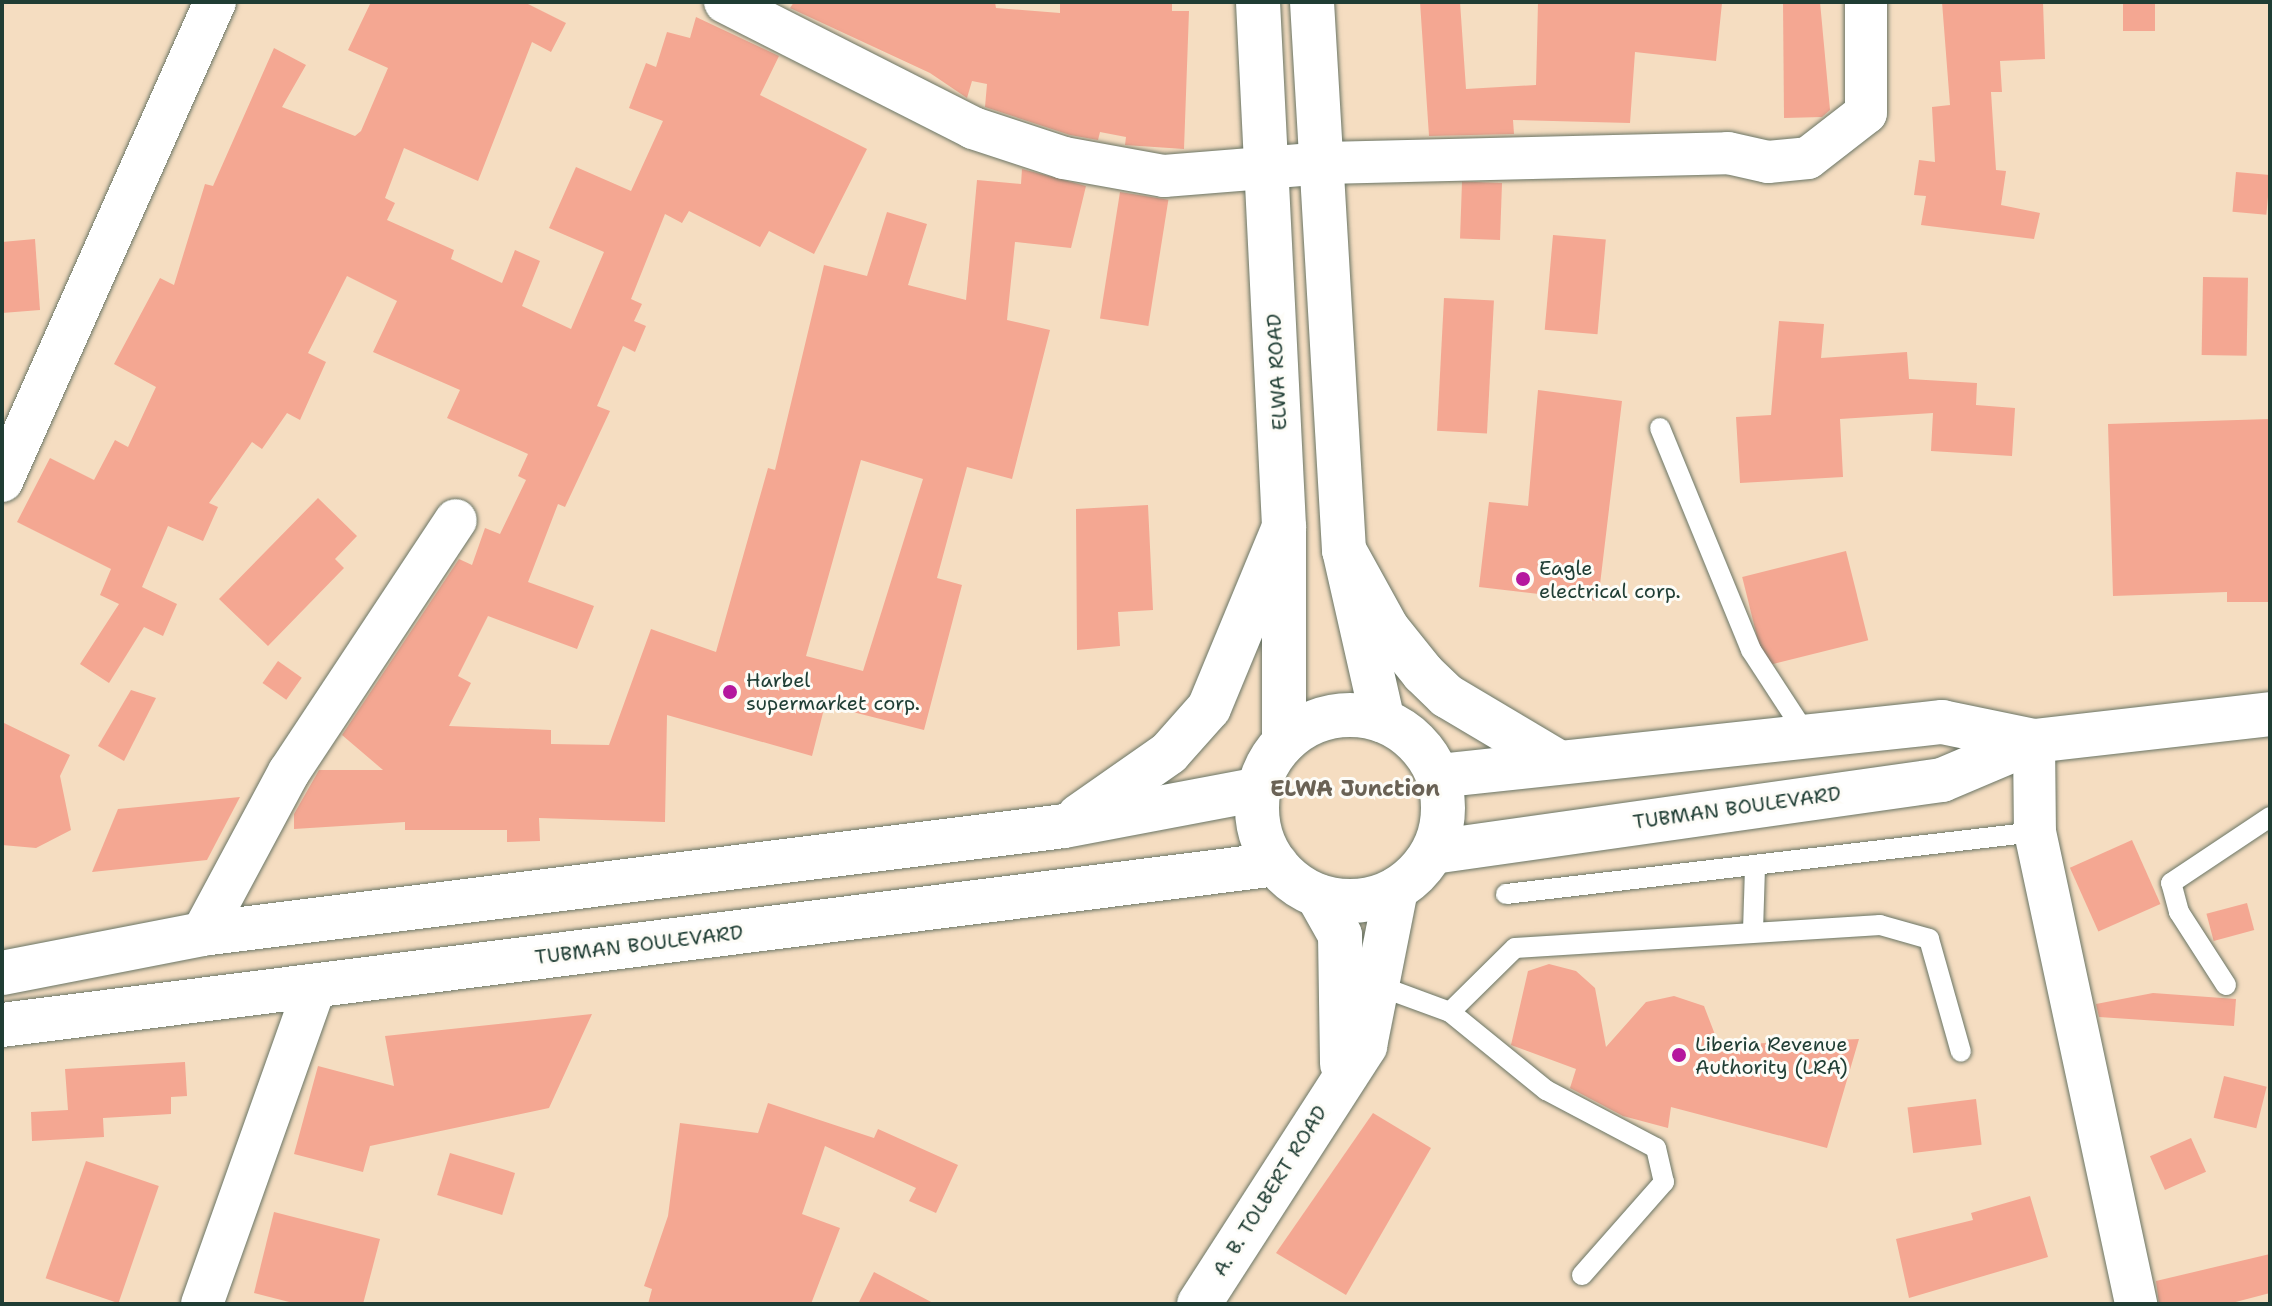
<!DOCTYPE html>
<style>
body{margin:0}
#map{position:relative;width:2272px;height:1306px;overflow:hidden;background:#f5ddc1;font-family:"Shantell Sans",sans-serif}
div>[style]{position:absolute}
.building>*{inset:0;background:#f4a792;transform-origin:0 0}
.roads{filter:drop-shadow(0 0 2px #6a7565) drop-shadow(0 0 2px #6a7565)}
.service>*{height:20px;margin:-10px;padding:0 10px;transform-origin:10px;border-radius:10px;background:#fff}
.minor>*{height:42px;margin:-21px;padding:0 21px;transform-origin:21px;border-radius:21px;background:#fff}
.tertiary>*{height:44px;margin:-22px;padding:0 22px;transform-origin:22px;border-radius:22px;background:#fff}
.primary>*{height:44px;margin:-22px;padding:0 22px;transform-origin:22px;border-radius:22px;background:#fff}
.trunk>*{height:44px;margin:-22px;padding:0 22px;transform-origin:22px;border-radius:22px;background:#fff}
.trunk>.ring{margin:-22px;padding:0;box-sizing:content-box;background:none;border:44px solid #fff;border-radius:50%}
.dots>*{width:22px;height:22px;translate:-50% -50%;box-sizing:border-box;border:4px solid #fdfcf7;border-radius:50%}
span{translate:-50% -50%;white-space:nowrap;text-align:center;line-height:1.15;-webkit-text-stroke:6px #fdfcf7;paint-order:stroke}
.street-label{font-size:20px;color:#1f3d34}
.poi-label{font-size:20px;color:#1f3d34}
.left{translate:0 -50%;text-align:left}
.neighbourhood-label{font-size:22px;color:#6a6255;font-weight:700}
.frame{position:absolute;inset:0;border:4px solid #1f3d34;pointer-events:none}
</style>
<div id="map">
<div class="building">
<i style="clip-path:polygon(evenodd,371px 2px,524px 2px,566px 23px,551px 52px,532px 42px,478px 181px,404px 148px,385px 198px,395px 203px,387px 220px,454px 250px,451px 259px,502px 283px,515px 250px,540px 261px,522px 306px,571px 329px,604px 252px,549px 228px,576px 167px,631px 191px,663px 121px,629px 108px,646px 63px,656px 67px,667px 32px,690px 38px,696px 17px,779px 56px,760px 95px,867px 149px,814px 254px,769px 231px,760px 247px,689px 211px,682px 223px,665px 214px,631px 299px,642px 304px,634px 321px,646px 326px,635px 352px,623px 346px,597px 406px,610px 411px,565px 507px,558px 504px,528px 582px,594px 606px,577px 649px,488px 616px,458px 676px,471px 683px,449px 726px,551px 730px,551px 744px,609px 745px,651px 629px,716px 652px,768px 468px,775px 470px,824px 265px,867px 276px,887px 212px,927px 224px,908px 285px,966px 300px,977px 180px,1021px 184px,1022px 169px,1086px 186px,1071px 248px,1015px 242px,1007px 320px,1050px 330px,1012px 479px,967px 467px,937px 578px,962px 585px,924px 730px,825px 705px,812px 756px,667px 715px,665px 822px,539px 818px,540px 841px,507px 842px,507px 830px,405px 830px,405px 822px,294px 829px,294px 814px,319px 770px,383px 770px,342px 735px,459px 559px,472px 565px,485px 528px,500px 534px,526px 480px,518px 476px,528px 454px,447px 418px,460px 390px,373px 352px,397px 301px,347px 276px,308px 353px,326px 362px,300px 420px,287px 413px,262px 449px,252px 442px,209px 503px,218px 507px,203px 541px,168px 526px,142px 587px,177px 604px,163px 636px,144px 627px,109px 683px,80px 664px,119px 604px,100px 595px,111px 569px,17px 522px,50px 458px,94px 480px,115px 440px,128px 447px,156px 387px,114px 364px,160px 278px,174px 285px,205px 184px,213px 186px,274px 48px,306px 65px,282px 107px,355px 136px,361px 131px,388px 68px,348px 50px,371px 2px,861px 460px,923px 479px,863px 671px,806px 656px,861px 460px)"></i>
<i style="clip-path:polygon(794px 2px,995px 2px,996px 8px,1060px 13px,1060px 2px,1172px 2px,1172px 11px,1189px 11px,1184px 149px,1125px 145px,1126px 137px,1100px 132px,1098px 140px,1070px 135px,985px 107px,987px 84px,972px 81px,967px 98px,930px 73px,790px 8px)"></i>
<i style="clip-path:polygon(1420px 2px,1460px 2px,1466px 89px,1536px 85px,1538px 2px,1722px 3px,1716px 61px,1635px 52px,1630px 123px,1513px 120px,1514px 134px,1429px 136px)"></i>
<i style="clip-path:polygon(1783px 2px,1820px 2px,1830px 110px,1822px 117px,1784px 118px)"></i>
<i style="clip-path:polygon(1942px 2px,2043px 2px,2045px 59px,2000px 61px,2002px 92px,1991px 92px,1996px 170px,2006px 171px,2001px 205px,2040px 213px,2034px 239px,1921px 225px,1926px 196px,1914px 195px,1919px 160px,1935px 162px,1932px 107px,1950px 105px)"></i>
<i style="left:2123px;top:2px;width:32px;height:29px"></i>
<i style="left:2236px;top:172px;width:34px;height:40px;rotate:5deg"></i>
<i style="left:1502px;top:183px;width:57px;height:40px;rotate:92deg"></i>
<i style="left:1120px;top:192px;width:49px;height:128px;rotate:9deg"></i>
<i style="left:1553px;top:235px;width:53px;height:95px;rotate:5deg"></i>
<i style="clip-path:polygon(35px 239px,40px 310px,2px 313px,2px 242px)"></i>
<i style="left:2203px;top:277px;width:45px;height:78px;rotate:1deg"></i>
<i style="left:1444px;top:298px;width:50px;height:133px;rotate:3deg"></i>
<i style="clip-path:polygon(1779px 321px,1824px 324px,1821px 358px,1907px 352px,1909px 379px,1977px 383px,1976px 405px,2015px 408px,2012px 456px,1931px 451px,1933px 413px,1840px 419px,1843px 477px,1740px 483px,1736px 417px,1771px 415px)"></i>
<i style="clip-path:polygon(1538px 390px,1622px 401px,1598px 601px,1479px 587px,1489px 502px,1528px 506px)"></i>
<i style="clip-path:polygon(2270px 419px,2270px 602px,2227px 602px,2227px 592px,2113px 596px,2108px 424px)"></i>
<i style="clip-path:polygon(318px 498px,357px 536px,335px 559px,344px 568px,268px 646px,219px 599px)"></i>
<i style="clip-path:polygon(1148px 505px,1153px 610px,1118px 612px,1120px 646px,1077px 650px,1076px 509px)"></i>
<i style="left:1846px;top:551px;width:92px;height:107px;rotate:76deg"></i>
<i style="left:278px;top:661px;width:29px;height:27px;rotate:35deg"></i>
<i style="clip-path:polygon(131px 690px,156px 698px,124px 761px,98px 746px)"></i>
<i style="clip-path:polygon(2px 722px,70px 755px,60px 776px,71px 830px,36px 848px,2px 845px)"></i>
<i style="clip-path:polygon(240px 797px,207px 860px,92px 872px,118px 809px)"></i>
<i style="left:2132px;top:840px;width:70px;height:68px;rotate:66deg"></i>
<i style="left:2247px;top:903px;width:28px;height:42px;rotate:75deg"></i>
<i style="clip-path:polygon(1549px 964px,1576px 971px,1595px 988px,1606px 1047px,1646px 1002px,1674px 996px,1704px 1006px,1719px 1045px,1859px 1039px,1827px 1148px,1671px 1107px,1668px 1128px,1623px 1116px,1570px 1088px,1576px 1069px,1511px 1045px,1528px 971px)"></i>
<i style="clip-path:polygon(2153px 993px,2236px 999px,2234px 1026px,2099px 1017px,2096px 1004px)"></i>
<i style="clip-path:polygon(592px 1014px,549px 1108px,370px 1146px,363px 1172px,294px 1154px,318px 1066px,394px 1086px,385px 1036px)"></i>
<i style="clip-path:polygon(185px 1062px,187px 1096px,171px 1097px,171px 1114px,103px 1118px,104px 1137px,32px 1141px,31px 1112px,68px 1110px,65px 1069px)"></i>
<i style="left:2224px;top:1076px;width:44px;height:43px;rotate:14deg"></i>
<i style="left:1976px;top:1099px;width:46px;height:69px;rotate:83deg"></i>
<i style="clip-path:polygon(768px 1103px,874px 1138px,878px 1129px,958px 1165px,936px 1213px,909px 1201px,916px 1188px,825px 1146px,802px 1214px,840px 1228px,811px 1304px,648px 1304px,652px 1289px,644px 1286px,668px 1216px,680px 1123px,758px 1133px)"></i>
<i style="clip-path:polygon(1373px 1113px,1431px 1148px,1346px 1295px,1276px 1253px)"></i>
<i style="left:2191px;top:1138px;width:37px;height:45px;rotate:66deg"></i>
<i style="left:450px;top:1153px;width:68px;height:44px;rotate:17deg"></i>
<i style="left:86px;top:1161px;width:77px;height:124px;rotate:19deg"></i>
<i style="clip-path:polygon(2030px 1196px,2048px 1257px,1909px 1298px,1896px 1239px,1973px 1220px,1971px 1213px)"></i>
<i style="clip-path:polygon(274px 1212px,380px 1239px,363px 1304px,297px 1304px,254px 1293px)"></i>
<i style="clip-path:polygon(2270px 1254px,2270px 1293px,2228px 1304px,2159px 1304px,2156px 1281px)"></i>
<i style="clip-path:polygon(874px 1272px,935px 1304px,858px 1304px)"></i>
</div>
<div class="roads">
<div class="service">
<i style="left:1660px;top:428px;width:240px;rotate:67.7deg"></i>
<i style="left:1751px;top:650px;width:103px;rotate:56.9deg"></i>
<i style="left:1506px;top:894px;width:533px;rotate:-6.68deg"></i>
<i style="left:1753px;top:931px;width:64px;rotate:-88.2deg"></i>
<i style="left:2226px;top:985px;width:87px;rotate:-122.8deg"></i>
<i style="left:2179px;top:912px;width:30px;rotate:-105deg"></i>
<i style="left:2171px;top:883px;width:119px;rotate:-33.7deg"></i>
<i style="left:1382px;top:987px;width:72px;rotate:20.2deg"></i>
<i style="left:1450px;top:1012px;width:124px;rotate:39.1deg"></i>
<i style="left:1546px;top:1090px;width:124px;rotate:27.8deg"></i>
<i style="left:1656px;top:1148px;width:35px;rotate:77deg"></i>
<i style="left:1664px;top:1182px;width:124px;rotate:131.4deg"></i>
<i style="left:1450px;top:1012px;width:91px;rotate:-44.6deg"></i>
<i style="left:1515px;top:948px;width:366px;rotate:-3.6deg"></i>
<i style="left:1880px;top:925px;width:51px;rotate:15.9deg"></i>
<i style="left:1929px;top:939px;width:117px;rotate:74.2deg"></i>
</div>
<div class="minor">
<i style="left:725px;top:2px;width:278px;rotate:26.9deg"></i>
<i style="left:973px;top:128px;width:96px;rotate:18.2deg"></i>
<i style="left:1064px;top:158px;width:102px;rotate:10.2deg"></i>
<i style="left:1164px;top:176px;width:162px;rotate:-4.6deg"></i>
<i style="left:1325px;top:163px;width:403px;rotate:-1.4deg"></i>
<i style="left:1728px;top:153px;width:41px;rotate:12.7deg"></i>
<i style="left:1768px;top:162px;width:40px;rotate:-5.7deg"></i>
<i style="left:1808px;top:158px;width:73px;rotate:-37.8deg"></i>
<i style="left:1866px;top:113px;width:111px;rotate:-90deg"></i>
<i style="left:2px;top:481px;width:524px;rotate:-66.03deg"></i>
<i style="left:2034px;top:741px;width:91px;rotate:89.4deg"></i>
<i style="left:2035px;top:832px;width:483px;rotate:77.9deg"></i>
<i style="left:202px;top:934px;width:184px;rotate:-61.8deg"></i>
<i style="left:289px;top:772px;width:302px;rotate:-56.5deg"></i>
<i style="left:202px;top:1304px;width:337px;rotate:-70.4deg"></i>
</div>
<div class="tertiary">
<i style="left:1318px;top:896px;width:45px;rotate:60.6deg"></i>
<i style="left:1340px;top:935px;width:129px;rotate:89.1deg"></i>
<i style="left:1199px;top:1304px;width:307px;rotate:-57.2deg"></i>
<i style="left:1365px;top:1046px;width:159px;rotate:-78.8deg"></i>
</div>
<div class="primary">
<i style="left:1258px;top:2px;width:526px;rotate:87.16deg"></i>
<i style="left:1284px;top:527px;width:215px;rotate:90deg"></i>
<i style="left:1312px;top:2px;width:549px;rotate:86.66deg"></i>
<i style="left:1344px;top:550px;width:175px;rotate:77.2deg"></i>
</div>
<div class="trunk">
<i style="left:1344px;top:550px;width:89px;rotate:61.1deg"></i>
<i style="left:1387px;top:628px;width:58px;rotate:51.3deg"></i>
<i style="left:1423px;top:673px;width:33px;rotate:44deg"></i>
<i style="left:1447px;top:696px;width:129px;rotate:30.7deg"></i>
<i class="ring" style="left:1257px;top:715px;width:142px;height:142px"></i>
<i style="left:1438px;top:776px;width:507px;rotate:-6.12deg"></i>
<i style="left:1942px;top:722px;width:94px;rotate:11.7deg"></i>
<i style="left:1079px;top:816px;width:110px;rotate:-35deg"></i>
<i style="left:1169px;top:753px;width:60px;rotate:-48.4deg"></i>
<i style="left:1209px;top:708px;width:196px;rotate:-67.5deg"></i>
<i style="left:1433px;top:852px;width:514px;rotate:-8.05deg"></i>
<i style="left:1942px;top:780px;width:100px;rotate:-23deg"></i>
<i style="left:2034px;top:741px;width:238px;rotate:-6.5deg"></i>
<i style="left:2px;top:973px;width:204px;rotate:-11deg"></i>
<i style="left:202px;top:934px;width:869px;rotate:-7.14deg"></i>
<i style="left:1064px;top:826px;width:198px;rotate:-10.7deg"></i>
<i style="left:2px;top:1025px;width:1284px;rotate:-7.2deg"></i>
</div>
</div>
<div class="dots">
<i style="left:1523px;top:579px;background:#b5179e"></i>
<i style="left:730px;top:692px;background:#b5179e"></i>
<i style="left:1679px;top:1055px;background:#b5179e"></i>
</div>
<div class="street-label">
<span style="left:1277px;top:372px;rotate:-93deg">ELWA ROAD</span>
<span style="left:1737px;top:808px;rotate:-8deg">TUBMAN BOULEVARD</span>
<span style="left:639px;top:945px;rotate:-7deg">TUBMAN BOULEVARD</span>
<span style="left:1270px;top:1191px;rotate:-58deg">A. B. TOLBERT ROAD</span>
</div>
<div class="poi-label">
<span class="left" style="left:1539px;top:580px">Eagle<br>electrical corp.</span>
<span class="left" style="left:746px;top:692px">Harbel<br>supermarket corp.</span>
<span class="left" style="left:1695px;top:1056px">Liberia Revenue<br>Authority (LRA)</span>
</div>
<div class="neighbourhood-label">
<span style="left:1355px;top:789px">ELWA Junction</span>
</div>
<div class="frame"></div>
</div>
